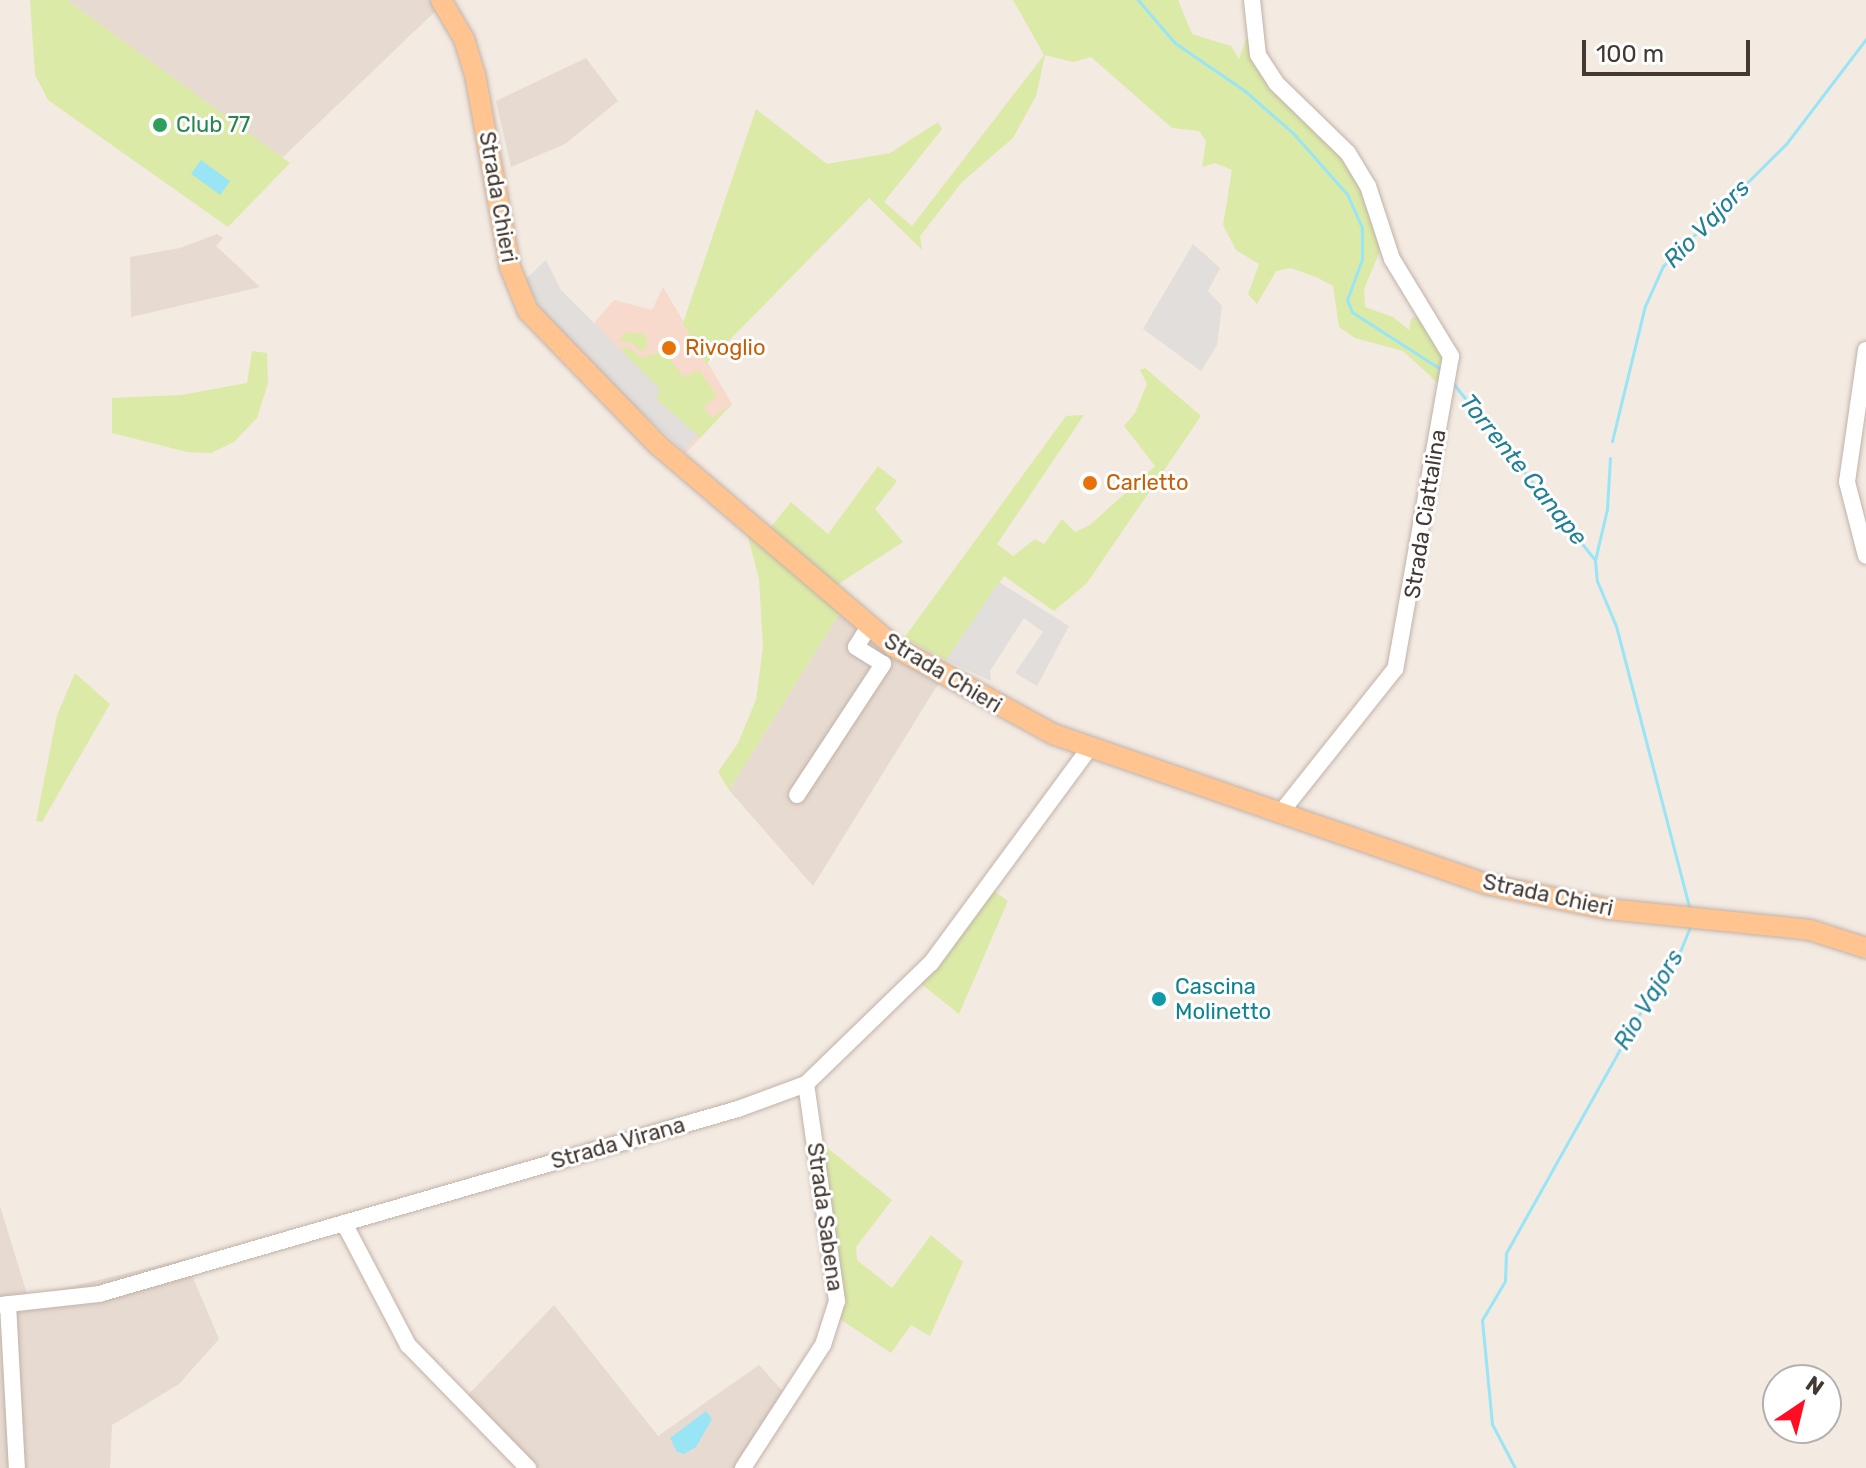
<!DOCTYPE html>
<style>
body{margin:0}
#map{position:relative;width:1866px;height:1468px;overflow:hidden;background:#f3eae2;font-family:Rubik,sans-serif}
div>[style]{position:absolute}
.residential>*{inset:0;background:#e7dad0}
.commercial>*{inset:0;background:#f7dacb}
.green>*{inset:0;background:#dceaa8}
.parking>*{inset:0;background:#e2dedb}
.water>*{inset:0;background:#99e5f5;transform-origin:0 0}
.stream>*{height:3px;margin:-1.5px;padding:0 1.5px;transform-origin:1.5px;border-radius:1.5px;background:#99e5f5}
.roads{filter:drop-shadow(0 0 2px #c1b2a8) drop-shadow(0 0 2px #c1b2a8)}
.minor>*{height:16px;margin:-8px;padding:0 8px;transform-origin:8px;border-radius:8px;background:#fff}
.major>*{height:20px;margin:-10px;padding:0 10px;transform-origin:10px;border-radius:10px;background:#ffc48f}
.dots>*{width:22px;height:22px;translate:-50% -50%;box-sizing:border-box;border:4px solid #fff;border-radius:50%}
span{translate:-50% -50%;white-space:nowrap;text-align:center;line-height:1.15;-webkit-text-stroke:6px #fff;paint-order:stroke}
.leisure-label{font-size:22px;color:#27864d}
.left{translate:0 -50%;text-align:left}
.street-label{font-size:22px;color:#443932}
.food-label{font-size:22px;color:#c56008}
.culture-label{font-size:22px;color:#0d838f}
.water-label{font-size:24px;color:#218096;font-style:italic}
.north{position:absolute;left:1762px;top:1364px;width:80px;height:80px;box-sizing:border-box;background:#fff;border:2px solid #b4b0ad;border-radius:50%;rotate:35deg;font-size:22px;font-weight:700;line-height:32px;text-align:center;color:#443932}
.north::after{content:'';display:block;margin:auto;width:28px;height:36px;background:#ff0d22;clip-path:polygon(50% 0,100% 100%,50% 72%,0 100%)}
.scale{position:absolute;left:1582px;top:40px;width:168px;height:36px;box-sizing:border-box;border:4px solid #443932;border-top:0;padding-left:10px;font-size:24px;line-height:28px;white-space:nowrap;color:#443932;-webkit-text-stroke:6px #fff;paint-order:stroke}
</style>
<div id="map">
<div class="residential">
<i style="clip-path:polygon(67px 0,447px 0,282px 158px)"></i>
<i style="clip-path:polygon(586px 58px,618px 101px,565px 144px,511px 167px,496px 101px)"></i>
<i style="clip-path:polygon(217px 234px,223px 238px,216px 246px,260px 287px,131px 317px,130px 257px,180px 248px)"></i>
<i style="clip-path:polygon(841px 611px,940px 681px,813px 886px,729px 790px)"></i>
<i style="clip-path:polygon(0 1206px,28px 1297px,185px 1259px,219px 1339px,179px 1384px,112px 1425px,110px 1468px,0 1468px)"></i>
<i style="clip-path:polygon(554px 1305px,658px 1436px,759px 1365px,786px 1395px,737px 1468px,537px 1468px,468px 1395px)"></i>
</div>
<div class="commercial">
<i style="clip-path:polygon(663px 287px,732px 404px,686px 453px,574px 346px,614px 300px,652px 310px)"></i>
</div>
<div class="green">
<i style="clip-path:polygon(30px 0,67px 0,290px 163px,228px 227px,48px 100px,35px 75px)"></i>
<i style="clip-path:polygon(1013px 0,1178px 0,1192px 34px,1231px 46px,1239px 59px,1247px 37px,1252px 56px,1345px 156px,1364px 190px,1381px 249px,1364px 289px,1365px 307px,1393px 317px,1409px 330px,1411px 319px,1420px 314px,1443px 360px,1440px 385px,1403px 351px,1355px 338px,1339px 327px,1333px 286px,1316px 277px,1291px 268px,1276px 271px,1257px 304px,1248px 294px,1259px 264px,1236px 250px,1223px 225px,1232px 170px,1215px 163px,1202px 167px,1206px 141px,1199px 131px,1172px 128px,1091px 57px,1073px 62px,1045px 55px,1036px 96px,1013px 138px,962px 182px,920px 236px,922px 250px,869px 198px,706px 364px,683px 323px,756px 109px,827px 164px,890px 153px,938px 122px,942px 129px,884px 202px,912px 226px,1044px 55px)"></i>
<i style="clip-path:polygon(626px 332px,644px 334px,648px 345px,641px 352px,631px 342px,619px 341px)"></i>
<i style="clip-path:polygon(628px 347px,641px 358px,664px 351px,684px 377px,699px 370px,717px 396px,703px 407px,712px 418px,732px 404px,700px 438px,656px 398px,660px 389px,619px 350px)"></i>
<i style="clip-path:polygon(252px 351px,267px 353px,268px 383px,257px 418px,234px 442px,211px 453px,187px 452px,112px 433px,112px 398px,181px 395px,247px 383px)"></i>
<i style="clip-path:polygon(1145px 368px,1201px 416px,1087px 583px,1054px 611px,1004px 576px,946px 660px,904px 638px,1066px 416px,1084px 415px,997px 544px,1013px 556px,1035px 539px,1044px 544px,1062px 519px,1075px 532px,1090px 525px,1155px 466px,1124px 426px,1135px 413px,1147px 384px,1140px 370px)"></i>
<i style="clip-path:polygon(878px 466px,897px 481px,875px 509px,903px 542px,837px 585px,770px 528px,791px 502px,828px 534px)"></i>
<i style="clip-path:polygon(747px 533px,841px 611px,729px 790px,718px 772px,738px 743px,756px 700px,763px 647px,759px 579px)"></i>
<i style="clip-path:polygon(75px 673px,110px 704px,42px 822px,36px 821px,57px 715px)"></i>
<i style="clip-path:polygon(994px 891px,1008px 901px,959px 1014px,920px 983px)"></i>
<i style="clip-path:polygon(820px 1142px,892px 1200px,856px 1247px,857px 1260px,892px 1288px,931px 1235px,963px 1262px,930px 1336px,911px 1325px,891px 1353px,837px 1317px)"></i>
</div>
<div class="parking">
<i style="clip-path:polygon(1193px 244px,1220px 268px,1208px 291px,1222px 306px,1217px 345px,1201px 371px,1143px 329px)"></i>
<i style="clip-path:polygon(546px 260px,561px 290px,660px 389px,656px 399px,698px 435px,684px 451px,621px 394px,539px 307px,526px 279px)"></i>
<i style="clip-path:polygon(999px 582px,1069px 626px,1037px 686px,1015px 673px,1043px 632px,1024px 618px,990px 671px,991px 681px,946px 660px)"></i>
</div>
<div class="water">
<i style="left:201px;top:160px;width:36px;height:17px;rotate:36deg"></i>
<i style="clip-path:polygon(706px 1411px,712px 1419px,696px 1447px,684px 1454px,677px 1452px,670px 1438px)"></i>
</div>
<div class="stream">
<i style="left:1138px;top:0;width:57px;rotate:49.3deg"></i>
<i style="left:1175px;top:43px;width:85px;rotate:34.4deg"></i>
<i style="left:1245px;top:91px;width:64px;rotate:41.2deg"></i>
<i style="left:1293px;top:133px;width:81px;rotate:48.5deg"></i>
<i style="left:1347px;top:194px;width:36px;rotate:66deg"></i>
<i style="left:1362px;top:227px;width:32px;rotate:90deg"></i>
<i style="left:1362px;top:259px;width:44px;rotate:110.1deg"></i>
<i style="left:1347px;top:300px;width:13px;rotate:67deg"></i>
<i style="left:1352px;top:312px;width:107px;rotate:32.8deg"></i>
<i style="left:1452px;top:382px;width:228px;rotate:51.2deg"></i>
<i style="left:1612px;top:441px;width:139px;rotate:-76.3deg"></i>
<i style="left:1645px;top:306px;width:44px;rotate:-65.8deg"></i>
<i style="left:1663px;top:266px;width:173px;rotate:-44.8deg"></i>
<i style="left:1786px;top:144px;width:132px;rotate:-52.7deg"></i>
<i style="left:1610px;top:458px;width:51px;rotate:93.4deg"></i>
<i style="left:1607px;top:509px;width:52px;rotate:103.2deg"></i>
<i style="left:1595px;top:560px;width:21px;rotate:85deg"></i>
<i style="left:1597px;top:581px;width:49px;rotate:67.1deg"></i>
<i style="left:1616px;top:626px;width:294px;rotate:75.4deg"></i>
<i style="left:1515px;top:1468px;width:50px;rotate:-117.6deg"></i>
<i style="left:1492px;top:1424px;width:104px;rotate:-95.5deg"></i>
<i style="left:1482px;top:1320px;width:45px;rotate:-59.5deg"></i>
<i style="left:1505px;top:1281px;width:28px;rotate:-88deg"></i>
<i style="left:1506px;top:1253px;width:275px;rotate:-60.8deg"></i>
<i style="left:1640px;top:1013px;width:71px;rotate:-56.5deg"></i>
<i style="left:1679px;top:954px;width:29px;rotate:-68deg"></i>
</div>
<div class="roads">
<div class="minor">
<i style="left:1252px;top:0;width:55px;rotate:83.8deg"></i>
<i style="left:1258px;top:55px;width:33px;rotate:57deg"></i>
<i style="left:1276px;top:83px;width:100px;rotate:44.2deg"></i>
<i style="left:1348px;top:153px;width:39px;rotate:59deg"></i>
<i style="left:1368px;top:186px;width:77px;rotate:71.8deg"></i>
<i style="left:1392px;top:259px;width:114px;rotate:58.7deg"></i>
<i style="left:1451px;top:356px;width:318px;rotate:100.1deg"></i>
<i style="left:1395px;top:669px;width:180px;rotate:128.5deg"></i>
<i style="left:1866px;top:350px;width:133px;rotate:98.2deg"></i>
<i style="left:1847px;top:482px;width:76px;rotate:75.6deg"></i>
<i style="left:797px;top:795px;width:157px;rotate:-56.7deg"></i>
<i style="left:883px;top:664px;width:32px;rotate:-148deg"></i>
<i style="left:856px;top:647px;width:25px;rotate:-58deg"></i>
<i style="left:344px;top:1223px;width:138px;rotate:62.3deg"></i>
<i style="left:408px;top:1345px;width:172px;rotate:45.7deg"></i>
<i style="left:8px;top:1304px;width:164px;rotate:86.9deg"></i>
<i style="left:0;top:1305px;width:100px;rotate:-6.3deg"></i>
<i style="left:99px;top:1294px;width:665px;rotate:-16.15deg"></i>
<i style="left:738px;top:1109px;width:72px;rotate:-20.2deg"></i>
<i style="left:806px;top:1084px;width:174px;rotate:-44.1deg"></i>
<i style="left:931px;top:963px;width:268px;rotate:-53.6deg"></i>
<i style="left:743px;top:1468px;width:147px;rotate:-57deg"></i>
<i style="left:823px;top:1345px;width:46px;rotate:-72.3deg"></i>
<i style="left:837px;top:1301px;width:219px;rotate:-98.1deg"></i>
</div>
<div class="major">
<i style="left:441px;top:0;width:45px;rotate:59.5deg"></i>
<i style="left:464px;top:39px;width:37px;rotate:73deg"></i>
<i style="left:475px;top:74px;width:196px;rotate:79.7deg"></i>
<i style="left:510px;top:267px;width:48px;rotate:67.8deg"></i>
<i style="left:528px;top:311px;width:187px;rotate:45.9deg"></i>
<i style="left:658px;top:445px;width:309px;rotate:40.5deg"></i>
<i style="left:893px;top:646px;width:183px;rotate:28.8deg"></i>
<i style="left:1053px;top:734px;width:458px;rotate:19.1deg"></i>
<i style="left:1486px;top:884px;width:125px;rotate:11.6deg"></i>
<i style="left:1608px;top:909px;width:203px;rotate:5.9deg"></i>
<i style="left:1810px;top:930px;width:59px;rotate:17.8deg"></i>
</div>
</div>
<div class="dots">
<i style="left:160px;top:125px;background:#2e9e5b"></i>
<i style="left:669px;top:348px;background:#e8710a"></i>
<i style="left:1090px;top:483px;background:#e8710a"></i>
<i style="left:1159px;top:999px;background:#0f9aa8"></i>
</div>
<div class="leisure-label">
<span class="left" style="left:176px;top:125px">Club 77</span>
</div>
<div class="street-label">
<span style="left:498px;top:197px;rotate:80deg">Strada Chieri</span>
<span style="left:1425px;top:514px;rotate:-81deg">Strada Ciattalina</span>
<span style="left:943px;top:673px;rotate:31deg">Strada Chieri</span>
<span style="left:1548px;top:895px;rotate:12deg">Strada Chieri</span>
<span style="left:618px;top:1143px;rotate:-16deg">Strada Virana</span>
<span style="left:825px;top:1217px;rotate:82deg">Strada Sabena</span>
</div>
<div class="food-label">
<span class="left" style="left:685px;top:348px">Rivoglio</span>
<span class="left" style="left:1106px;top:483px">Carletto</span>
</div>
<div class="culture-label">
<span class="left" style="left:1175px;top:999px">Cascina<br>Molinetto</span>
</div>
<div class="water-label">
<span style="left:1707px;top:224px;rotate:-46deg">Rio Vajors</span>
<span style="left:1523px;top:470px;rotate:51deg">Torrente Canape</span>
<span style="left:1649px;top:1000px;rotate:-59deg">Rio Vajors</span>
</div>
<div class="north">N</div>
<div class="scale">100 m</div>
</div>
